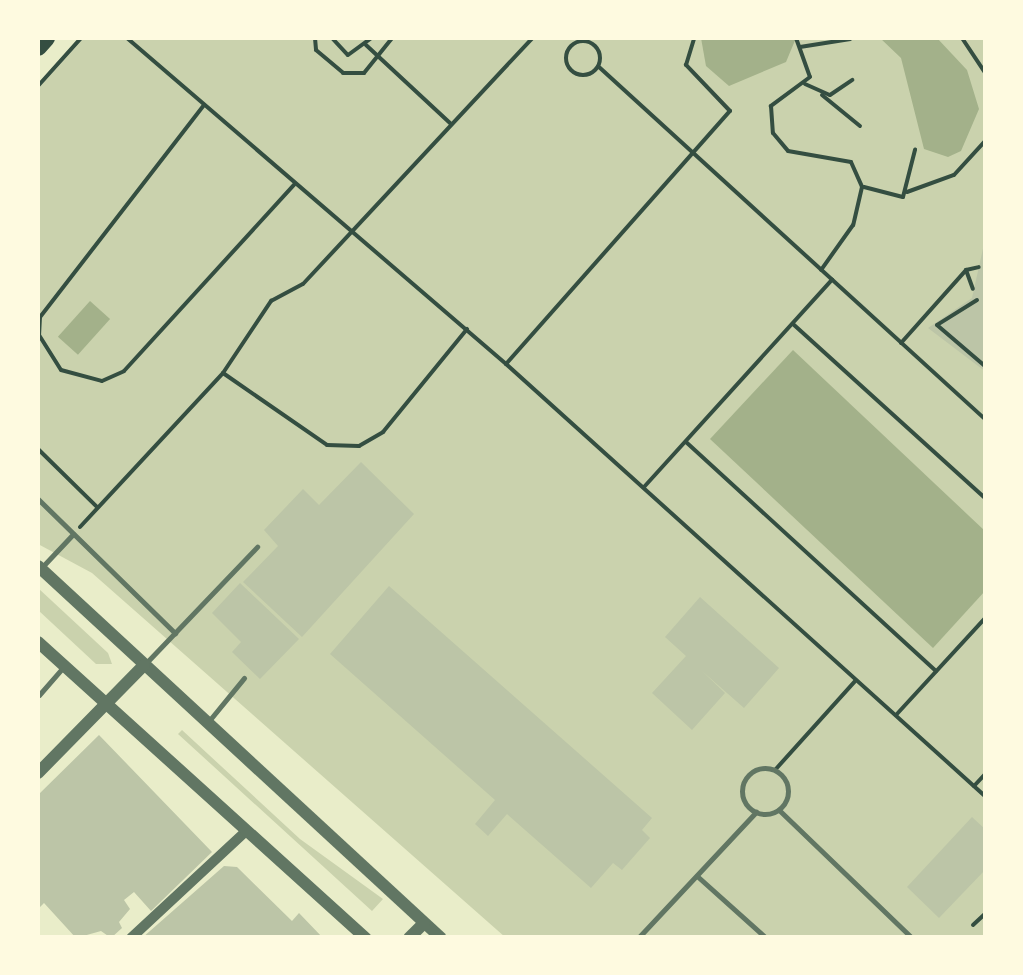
<!DOCTYPE html>
<style>
body{margin:0}
#map{position:relative;width:1023px;height:975px;overflow:hidden;background:#e9edc9;font-family:Roboto,sans-serif}
div>[style]{position:absolute}
.green>*{inset:0;background:#cad2ad}
.water>*{inset:0;background:#a3b18a;transform-origin:0 0}
.building>*{inset:0;background:#bcc5a7}
.path>*{height:4px;margin:-2px;padding:0 2px;transform-origin:2px;border-radius:2px;background:#344e41}
.path>.ring{margin:-2px;padding:0;box-sizing:content-box;background:none;border:4px solid #344e41;border-radius:50%}
.service>*{height:5px;margin:-2.5px;padding:0 2.5px;transform-origin:2.5px;border-radius:2.5px;background:#617663}
.service>.ring{margin:-2.5px;padding:0;box-sizing:content-box;background:none;border:5px solid #617663;border-radius:50%}
.minor>*{height:10px;margin:-5px;padding:0 5px;transform-origin:5px;border-radius:5px;background:#617663}
.tertiary>*{height:12px;margin:-6px;padding:0 6px;transform-origin:6px;border-radius:6px;background:#617663}
.trunk>*{height:18px;margin:-9px;padding:0 9px;transform-origin:9px;border-radius:9px;background:#344e41}
span{translate:-50% -50%;white-space:nowrap;text-align:center;line-height:1.15;-webkit-text-stroke:8px #fefae0;paint-order:stroke}
.frame{position:absolute;inset:0;border:40px solid #fefae0;pointer-events:none}
</style>
<div id="map">
<div class="green">
<i style="clip-path:polygon(84px 38px,985px 38px,985px 937px,505px 937px,92px 573px,38px 544px,38px 89px)"></i>
<i style="clip-path:polygon(38px 588px,108px 653px,112px 664px,96px 664px,38px 610px)"></i>
<i style="clip-path:polygon(182px 730px,300px 839px,383px 899px,372px 911px,178px 734px)"></i>
</div>
<div class="water">
<i style="clip-path:polygon(701px 38px,796px 38px,786px 62px,729px 86px,706px 66px)"></i>
<i style="clip-path:polygon(880px 38px,937px 38px,967px 70px,979px 109px,961px 151px,948px 157px,924px 149px,901px 58px)"></i>
<i style="left:90px;top:301px;width:27px;height:48px;rotate:42deg"></i>
<i style="clip-path:polygon(793px 350px,985px 531px,985px 591px,933px 648px,710px 439px)"></i>
</div>
<div class="building">
<i style="clip-path:polygon(984px 244px,986px 244px,986px 372px,928px 328px,972px 298px)"></i>
<i style="clip-path:polygon(361px 462px,414px 514px,302px 637px,243px 582px,278px 546px,264px 530px,303px 489px,319px 505px)"></i>
<i style="clip-path:polygon(240px 583px,299px 639px,260px 679px,232px 652px,241px 642px,212px 613px)"></i>
<i style="clip-path:polygon(389px 586px,652px 818px,642px 830px,650px 838px,622px 870px,613px 863px,591px 888px,507px 814px,488px 836px,475px 824px,495px 800px,330px 654px)"></i>
<i style="clip-path:polygon(700px 597px,779px 668px,744px 708px,702px 671px,725px 693px,692px 730px,652px 693px,686px 656px,665px 637px)"></i>
<i style="clip-path:polygon(99px 735px,212px 852px,151px 911px,134px 892px,124px 900px,130px 909px,119px 922px,122px 928px,111px 938px,101px 931px,76px 938px,44px 903px,38px 909px,38px 795px)"></i>
<i style="clip-path:polygon(972px 817px,986px 830px,986px 869px,939px 918px,907px 887px)"></i>
<i style="clip-path:polygon(224px 866px,237px 867px,292px 921px,299px 913px,323px 938px,142px 938px)"></i>
</div>
<div class="path">
<i style="left:127px;top:38px;width:500px;rotate:40.7deg"></i>
<i style="left:506px;top:364px;width:646px;rotate:42.05deg"></i>
<i style="left:315px;top:38px;width:12px;rotate:85deg"></i>
<i style="left:316px;top:50px;width:35px;rotate:40deg"></i>
<i style="left:343px;top:73px;width:21px"></i>
<i style="left:364px;top:73px;width:45px;rotate:-51.3deg"></i>
<i style="left:332px;top:38px;width:23px;rotate:47deg"></i>
<i style="left:348px;top:55px;width:29px;rotate:-36deg"></i>
<i style="left:796px;top:38px;width:41px;rotate:70.3deg"></i>
<i style="left:810px;top:77px;width:49px;rotate:143.4deg"></i>
<i style="left:771px;top:106px;width:27px;rotate:86deg"></i>
<i style="left:773px;top:133px;width:23px;rotate:50deg"></i>
<i style="left:788px;top:151px;width:64px;rotate:9.9deg"></i>
<i style="left:851px;top:162px;width:27px;rotate:66deg"></i>
<i style="left:862px;top:187px;width:39px;rotate:103deg"></i>
<i style="left:853px;top:225px;width:55px;rotate:125.4deg"></i>
<i style="left:962px;top:38px;width:43px;rotate:56.3deg"></i>
<i class="ring" style="left:566px;top:41px;width:30px;height:30px"></i>
<i style="left:366px;top:45px;width:115px;rotate:42.9deg"></i>
<i style="left:800px;top:47px;width:51px;rotate:-9.1deg"></i>
<i style="left:599px;top:67px;width:524px;rotate:42.37deg"></i>
<i style="left:805px;top:84px;width:27px;rotate:24deg"></i>
<i style="left:830px;top:95px;width:27px;rotate:-34deg"></i>
<i style="left:38px;top:86px;width:64px;rotate:-48.1deg"></i>
<i style="left:822px;top:95px;width:49px;rotate:39.2deg"></i>
<i style="left:204px;top:105px;width:268px;rotate:127.7deg"></i>
<i style="left:40px;top:317px;width:18px;rotate:93deg"></i>
<i style="left:39px;top:335px;width:41px;rotate:57.8deg"></i>
<i style="left:61px;top:370px;width:42px;rotate:15deg"></i>
<i style="left:102px;top:381px;width:24px;rotate:-24deg"></i>
<i style="left:124px;top:371px;width:252px;rotate:-47.6deg"></i>
<i style="left:864px;top:187px;width:40px;rotate:14.4deg"></i>
<i style="left:903px;top:197px;width:49px;rotate:-75.7deg"></i>
<i style="left:907px;top:192px;width:50px;rotate:-19.9deg"></i>
<i style="left:954px;top:175px;width:47px;rotate:-47.6deg"></i>
<i style="left:966px;top:270px;width:20px;rotate:70deg"></i>
<i style="left:977px;top:300px;width:47px;rotate:148deg"></i>
<i style="left:937px;top:325px;width:65px;rotate:40.6deg"></i>
<i style="left:793px;top:324px;width:261px;rotate:42.2deg"></i>
<i style="left:901px;top:343px;width:98px;rotate:-48.3deg"></i>
<i style="left:966px;top:270px;width:13px;rotate:-13deg"></i>
<i style="left:506px;top:364px;width:338px;rotate:-48.5deg"></i>
<i style="left:730px;top:111px;width:64px;rotate:-133.7deg"></i>
<i style="left:686px;top:65px;width:28px;rotate:-73deg"></i>
<i style="left:223px;top:373px;width:126px;rotate:34.7deg"></i>
<i style="left:327px;top:445px;width:32px;rotate:2deg"></i>
<i style="left:359px;top:446px;width:28px;rotate:-30deg"></i>
<i style="left:383px;top:432px;width:133px;rotate:-50.8deg"></i>
<i style="left:686px;top:442px;width:339px;rotate:42.5deg"></i>
<i style="left:38px;top:449px;width:83px;rotate:44.5deg"></i>
<i style="left:644px;top:487px;width:280px;rotate:-47.8deg"></i>
<i style="left:80px;top:527px;width:210px;rotate:-47.1deg"></i>
<i style="left:223px;top:373px;width:87px;rotate:-56.3deg"></i>
<i style="left:271px;top:301px;width:36px;rotate:-28deg"></i>
<i style="left:303px;top:284px;width:336px;rotate:-47deg"></i>
<i style="left:896px;top:715px;width:133px;rotate:-47.4deg"></i>
<i style="left:775px;top:770px;width:120px;rotate:-48deg"></i>
<i style="left:974px;top:786px;width:18px;rotate:-47deg"></i>
<i style="left:973px;top:925px;width:18px;rotate:-43deg"></i>
</div>
<div class="service">
<i style="left:38px;top:499px;width:192px;rotate:44.4deg"></i>
<i style="left:43px;top:566px;width:44px;rotate:-46.8deg"></i>
<i style="left:146px;top:663px;width:161px;rotate:-46.3deg"></i>
<i style="left:39px;top:695px;width:35px;rotate:-49deg"></i>
<i style="left:208px;top:722px;width:57px;rotate:-50.7deg"></i>
<i class="ring" style="left:742px;top:768px;width:41px;height:41px"></i>
<i style="left:779px;top:810px;width:185px;rotate:43.9deg"></i>
<i style="left:697px;top:876px;width:93px;rotate:41.9deg"></i>
<i style="left:638px;top:938px;width:173px;rotate:-46.9deg"></i>
</div>
<div class="minor">
<i style="left:131px;top:938px;width:157px;rotate:-42.9deg"></i>
</div>
<div class="tertiary">
<i style="left:38px;top:566px;width:548px;rotate:42.71deg"></i>
<i style="left:38px;top:642px;width:442px;rotate:42.1deg"></i>
<i style="left:38px;top:773px;width:151px;rotate:-45.5deg"></i>
<i style="left:409px;top:938px;width:21px;rotate:-45deg"></i>
</div>
<div class="trunk">
<i style="left:38px;top:47px;width:12px;rotate:-48deg"></i>
</div>
<div class="frame"></div>
</div>
